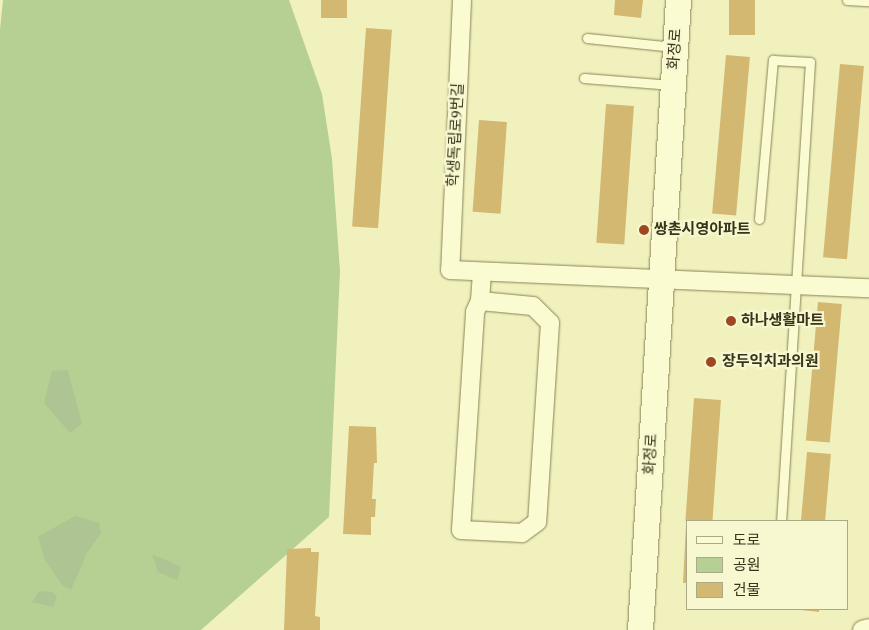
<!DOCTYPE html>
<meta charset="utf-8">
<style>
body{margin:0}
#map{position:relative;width:869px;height:630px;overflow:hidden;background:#f1f1be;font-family:Spectral,"Noto Sans KR",serif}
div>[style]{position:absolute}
.green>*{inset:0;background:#b5d092}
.cemetery>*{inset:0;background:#aec492}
.building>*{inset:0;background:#d3b871;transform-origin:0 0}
.roads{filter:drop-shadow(0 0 1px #8b8355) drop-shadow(0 0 1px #8b8355)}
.lane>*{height:9px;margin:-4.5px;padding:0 4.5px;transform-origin:4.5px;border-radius:4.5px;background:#fbfbd2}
.street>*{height:18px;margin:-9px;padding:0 9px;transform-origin:9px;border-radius:9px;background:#fbfbd2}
.secondary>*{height:25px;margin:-12.5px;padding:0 12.5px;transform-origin:12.5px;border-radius:12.5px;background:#fbfbd2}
.dots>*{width:14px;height:14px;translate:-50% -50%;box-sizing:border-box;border:2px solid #f7f8cf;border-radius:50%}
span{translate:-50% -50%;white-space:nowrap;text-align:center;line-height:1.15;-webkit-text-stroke:4.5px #f7f8cf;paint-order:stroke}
.street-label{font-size:15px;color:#39331b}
.poi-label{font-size:15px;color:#39331b;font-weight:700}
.left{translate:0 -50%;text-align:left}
.legend{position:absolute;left:686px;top:520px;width:162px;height:90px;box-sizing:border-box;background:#f7f8cf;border:1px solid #aba987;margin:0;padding:6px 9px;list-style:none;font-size:15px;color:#39331b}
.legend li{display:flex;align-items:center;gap:10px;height:25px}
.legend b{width:25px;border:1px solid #aba987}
</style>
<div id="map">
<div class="green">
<i style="clip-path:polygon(3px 0,289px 0,322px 94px,332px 159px,340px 271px,329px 517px,201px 630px,0 630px,0 30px)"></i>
</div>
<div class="cemetery">
<i style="clip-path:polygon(68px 370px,82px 424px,70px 433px,44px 403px,52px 371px)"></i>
<i style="clip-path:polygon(75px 516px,99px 523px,101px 533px,87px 553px,71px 590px,62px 585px,45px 560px,38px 537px)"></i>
<i style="clip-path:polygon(152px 554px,181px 567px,177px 580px,158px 572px)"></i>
<i style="clip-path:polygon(39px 591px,52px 592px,57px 596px,53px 607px,32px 602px)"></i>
</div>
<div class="building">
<i style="left:321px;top:0;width:26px;height:18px"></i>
<i style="clip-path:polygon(615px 0,643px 0,641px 18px,614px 15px)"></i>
<i style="left:729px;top:0;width:26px;height:35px"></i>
<i style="left:366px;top:28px;width:26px;height:199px;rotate:4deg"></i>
<i style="left:726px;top:55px;width:24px;height:159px;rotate:5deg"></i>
<i style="left:840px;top:64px;width:24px;height:194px;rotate:5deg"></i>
<i style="left:606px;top:104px;width:28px;height:139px;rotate:4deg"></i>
<i style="left:479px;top:120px;width:28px;height:92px;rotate:4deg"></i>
<i style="left:818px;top:302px;width:24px;height:139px;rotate:5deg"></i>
<i style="left:694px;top:398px;width:27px;height:123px;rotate:4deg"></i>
<i style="clip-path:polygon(349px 426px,376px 427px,377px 463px,374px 463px,372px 499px,376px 499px,375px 517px,371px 517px,371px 535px,343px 534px)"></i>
<i style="left:807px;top:452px;width:24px;height:69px;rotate:5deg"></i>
<i style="clip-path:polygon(686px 525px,688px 525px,688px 583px,683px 583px)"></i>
<i style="clip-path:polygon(311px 548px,311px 552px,319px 552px,315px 616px,320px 617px,320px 630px,284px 630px,287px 549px)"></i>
<i style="clip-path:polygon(801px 609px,819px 609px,819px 612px,801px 610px)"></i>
</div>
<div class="roads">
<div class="lane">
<i style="left:847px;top:0;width:22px;rotate:3deg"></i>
<i style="left:587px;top:38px;width:87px;rotate:5.9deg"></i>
<i style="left:584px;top:78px;width:88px;rotate:4.5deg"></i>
<i style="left:759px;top:219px;width:160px;rotate:-85deg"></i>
<i style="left:773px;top:60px;width:37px;rotate:3deg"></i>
<i style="left:810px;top:62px;width:460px;rotate:93.6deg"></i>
</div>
<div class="street">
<i style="left:462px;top:0;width:270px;rotate:92.5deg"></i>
<i style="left:450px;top:270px;width:419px;rotate:2.5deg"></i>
<i style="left:480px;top:301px;width:53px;rotate:5.4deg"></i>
<i style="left:533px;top:306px;width:24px;rotate:45deg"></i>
<i style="left:550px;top:323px;width:199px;rotate:93.7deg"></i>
<i style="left:537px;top:522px;width:19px;rotate:144deg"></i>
<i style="left:522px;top:533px;width:61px;rotate:-177.2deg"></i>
<i style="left:461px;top:530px;width:218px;rotate:-86.3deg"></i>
<i style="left:475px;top:312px;width:12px;rotate:-66deg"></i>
<i style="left:480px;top:301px;width:29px;rotate:-86deg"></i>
<i style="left:862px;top:630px;width:7px;rotate:-16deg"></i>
</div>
<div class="secondary">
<i style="left:640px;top:630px;width:631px;rotate:-86.55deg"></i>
</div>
</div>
<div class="dots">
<i style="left:644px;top:230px;background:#9f4721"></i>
<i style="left:731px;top:321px;background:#9f4721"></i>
<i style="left:711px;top:362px;background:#9f4721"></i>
</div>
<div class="street-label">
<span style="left:675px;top:49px;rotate:-86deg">화정로</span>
<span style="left:456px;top:135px;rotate:-87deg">학생독립로9번길</span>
<span style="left:651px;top:454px;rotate:-87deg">화정로</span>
</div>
<div class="poi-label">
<span class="left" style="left:654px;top:230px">쌍촌시영아파트</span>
<span class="left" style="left:741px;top:321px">하나생활마트</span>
<span class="left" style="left:722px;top:362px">장두익치과의원</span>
</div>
<ul class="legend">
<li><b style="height:6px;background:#fbfbd2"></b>도로</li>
<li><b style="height:14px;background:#b5d092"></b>공원</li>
<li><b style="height:14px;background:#d3b871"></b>건물</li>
</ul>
</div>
